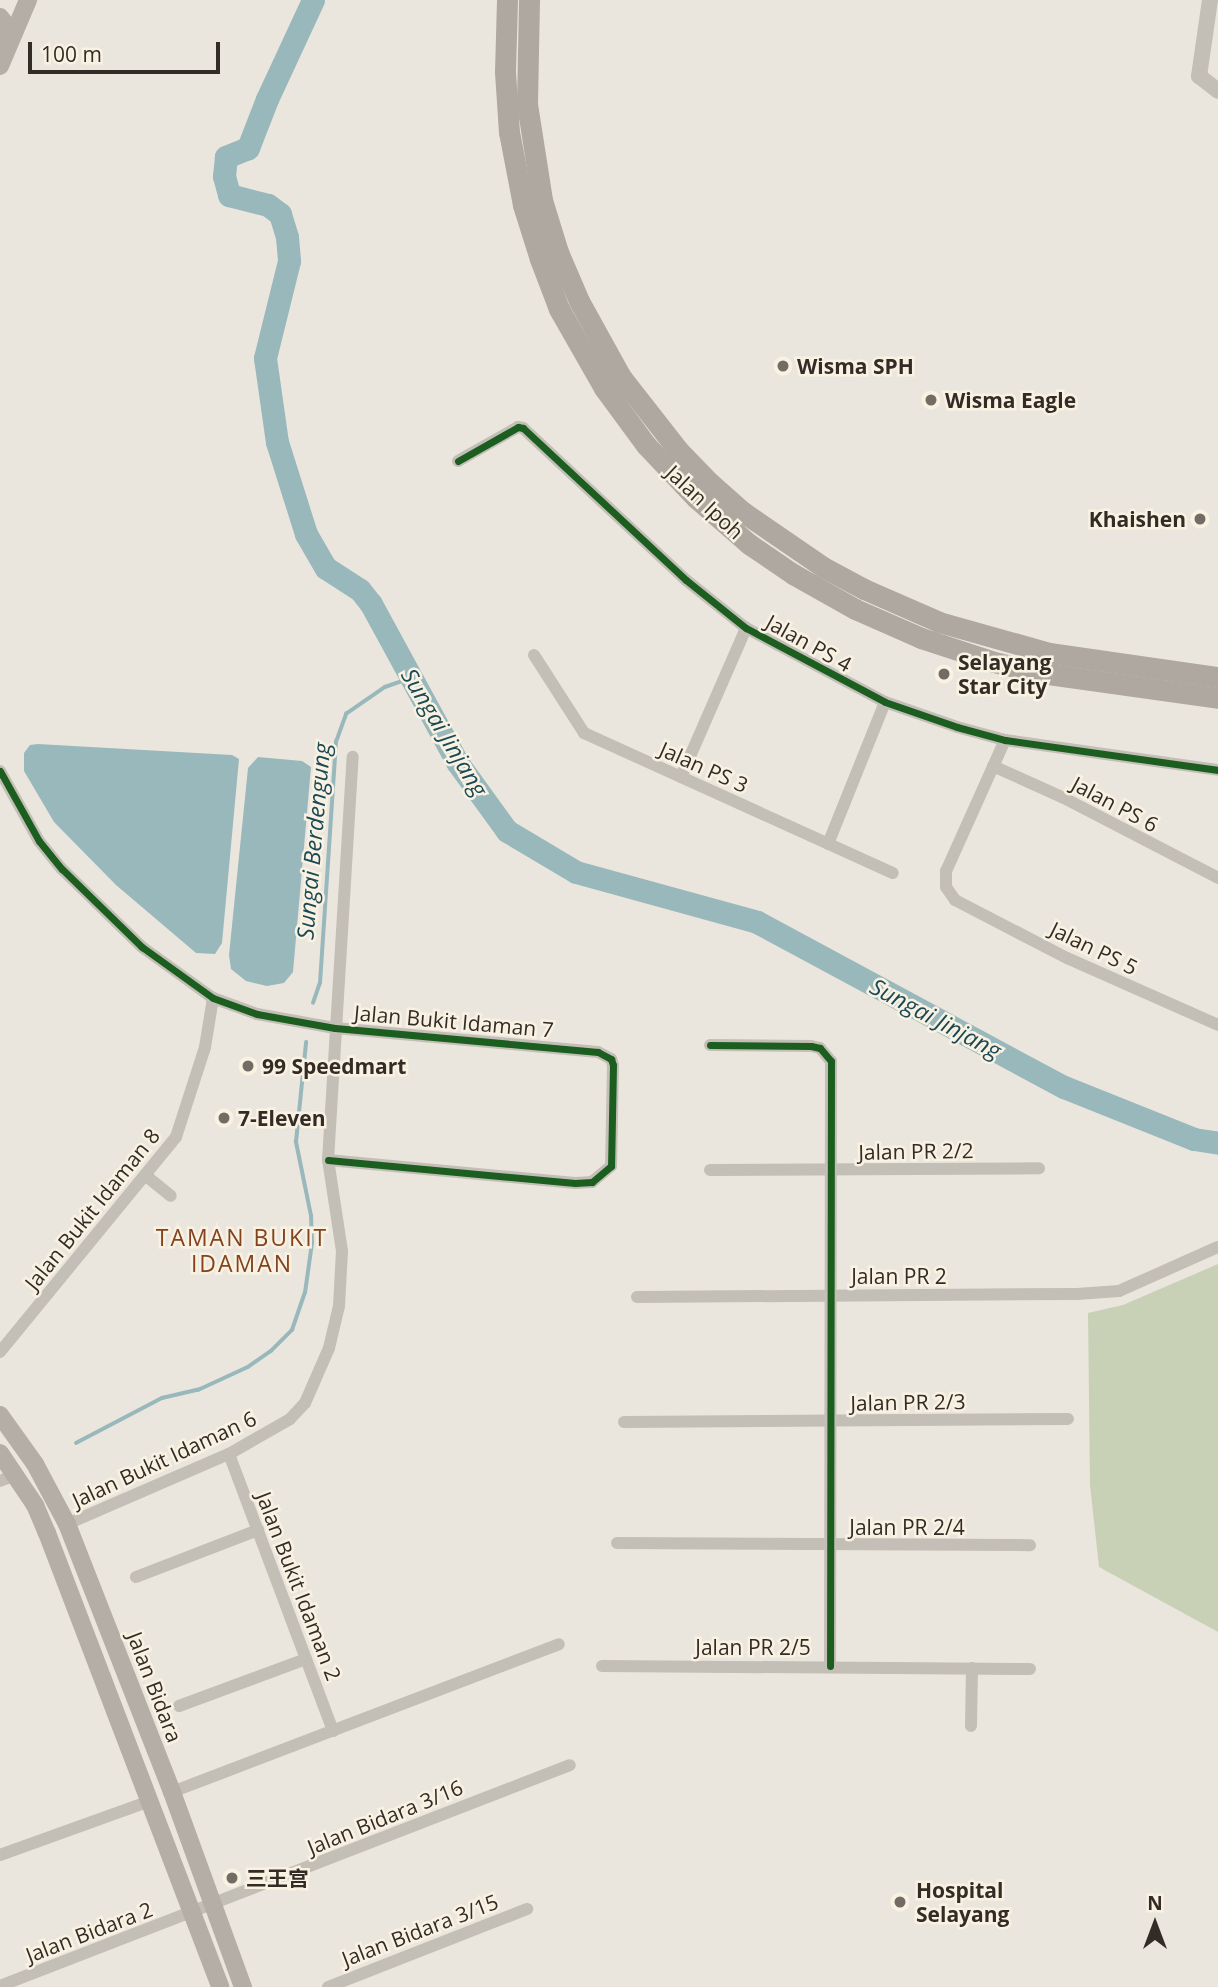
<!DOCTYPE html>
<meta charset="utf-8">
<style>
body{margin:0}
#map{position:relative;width:1218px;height:1987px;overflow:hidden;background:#ebe6dd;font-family:"Open Sans","Noto Sans SC",sans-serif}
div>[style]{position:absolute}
.green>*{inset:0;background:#c8d1b6}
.water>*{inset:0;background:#99b8bc}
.stream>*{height:3.5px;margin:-1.75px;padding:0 1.75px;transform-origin:1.75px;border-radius:1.75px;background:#99b8bc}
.river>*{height:23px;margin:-11.5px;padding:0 11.5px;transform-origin:11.5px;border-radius:11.5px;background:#99b8bc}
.minor>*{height:12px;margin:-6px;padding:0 6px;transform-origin:6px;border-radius:6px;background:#c3beb6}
.tertiary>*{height:16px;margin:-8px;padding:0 8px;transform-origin:8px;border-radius:8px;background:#c3beb6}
.secondary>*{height:18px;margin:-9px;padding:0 9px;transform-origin:9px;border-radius:9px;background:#b4aea6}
.trunk>*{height:21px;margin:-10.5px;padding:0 10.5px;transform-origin:10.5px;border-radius:10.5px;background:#aea8a0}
.cycleway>*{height:7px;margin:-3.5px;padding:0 3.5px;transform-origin:3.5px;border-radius:3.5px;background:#1b5e20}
.dots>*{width:19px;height:19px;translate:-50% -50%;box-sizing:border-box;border:4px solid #f9f2e3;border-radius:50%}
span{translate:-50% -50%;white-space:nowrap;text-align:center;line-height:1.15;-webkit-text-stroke:5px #f9f2e3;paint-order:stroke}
.poi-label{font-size:21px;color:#332b25;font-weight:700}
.left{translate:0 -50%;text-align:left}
.right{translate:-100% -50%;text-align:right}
.street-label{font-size:21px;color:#332b25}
.water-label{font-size:23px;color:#1b4955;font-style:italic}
.neighbourhood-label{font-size:23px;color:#83431e;letter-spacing:2px}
.north{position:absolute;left:1120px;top:1889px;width:70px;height:70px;-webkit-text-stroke:5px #f9f2e3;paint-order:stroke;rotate:0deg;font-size:19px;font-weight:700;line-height:28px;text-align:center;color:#332b25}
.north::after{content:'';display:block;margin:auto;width:24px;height:32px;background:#332b25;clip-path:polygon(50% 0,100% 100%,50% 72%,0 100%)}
.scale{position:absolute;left:28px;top:42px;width:192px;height:32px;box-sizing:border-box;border:4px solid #332b25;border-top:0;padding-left:9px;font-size:21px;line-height:24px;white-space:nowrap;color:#332b25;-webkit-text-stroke:5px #f9f2e3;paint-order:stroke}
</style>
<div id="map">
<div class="green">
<i style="clip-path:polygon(1218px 1264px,1218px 1632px,1099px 1567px,1090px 1485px,1088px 1313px,1123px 1305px)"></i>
</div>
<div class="water">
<i style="clip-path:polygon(38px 744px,232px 755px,239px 759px,222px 943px,215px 954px,196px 953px,116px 885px,54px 822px,24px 771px,24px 753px,30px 745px)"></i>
<i style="clip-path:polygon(258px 757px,302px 761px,311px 767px,293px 972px,284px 983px,267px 986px,246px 981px,231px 969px,229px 955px,248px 768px)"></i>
</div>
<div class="stream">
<i style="left:313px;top:1003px;width:21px;rotate:-71deg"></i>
<i style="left:320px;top:983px;width:242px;rotate:-86.2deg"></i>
<i style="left:336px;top:742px;width:30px;rotate:-70deg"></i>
<i style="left:346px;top:714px;width:47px;rotate:-34.7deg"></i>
<i style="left:385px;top:687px;width:28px;rotate:-19deg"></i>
<i style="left:76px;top:1443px;width:97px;rotate:-27.6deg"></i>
<i style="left:162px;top:1398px;width:37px;rotate:-13deg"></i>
<i style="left:198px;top:1390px;width:55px;rotate:-24.7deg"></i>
<i style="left:248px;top:1367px;width:28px;rotate:-35deg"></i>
<i style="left:271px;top:1351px;width:30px;rotate:-45deg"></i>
<i style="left:292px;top:1330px;width:39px;rotate:-71deg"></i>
<i style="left:305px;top:1293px;width:50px;rotate:-82deg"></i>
<i style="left:312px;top:1243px;width:27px;rotate:-92deg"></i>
<i style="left:311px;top:1216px;width:76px;rotate:-101.5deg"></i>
<i style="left:296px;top:1142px;width:100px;rotate:-84.2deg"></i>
</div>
<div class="river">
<i style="left:313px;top:0;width:109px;rotate:114.9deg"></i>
<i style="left:267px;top:99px;width:53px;rotate:111.2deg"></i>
<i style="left:248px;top:148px;width:24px;rotate:158deg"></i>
<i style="left:226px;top:157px;width:19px;rotate:96deg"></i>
<i style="left:224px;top:176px;width:20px;rotate:75deg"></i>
<i style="left:229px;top:195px;width:40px;rotate:14.4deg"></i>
<i style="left:268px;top:205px;width:15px;rotate:37deg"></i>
<i style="left:280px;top:214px;width:24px;rotate:73deg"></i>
<i style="left:287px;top:237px;width:24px;rotate:85deg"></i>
<i style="left:289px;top:261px;width:100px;rotate:103.9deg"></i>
<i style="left:265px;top:358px;width:85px;rotate:81.9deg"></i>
<i style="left:277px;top:442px;width:96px;rotate:72.5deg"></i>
<i style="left:306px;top:534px;width:39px;rotate:60deg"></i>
<i style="left:326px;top:568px;width:40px;rotate:32.9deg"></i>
<i style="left:360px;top:590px;width:18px;rotate:52deg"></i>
<i style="left:371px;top:604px;width:180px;rotate:61.4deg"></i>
<i style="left:457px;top:762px;width:85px;rotate:54.1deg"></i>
<i style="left:507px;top:831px;width:80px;rotate:30.7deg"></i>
<i style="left:576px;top:872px;width:188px;rotate:15.4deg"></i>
<i style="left:757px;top:922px;width:349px;rotate:28.3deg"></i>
<i style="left:1064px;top:1087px;width:140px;rotate:21.8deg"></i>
<i style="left:1194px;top:1139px;width:24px;rotate:9deg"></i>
</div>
<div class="minor">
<i style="left:458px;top:461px;width:69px;rotate:-29.5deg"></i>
<i style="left:518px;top:427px;width:5px;rotate:11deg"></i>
<i style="left:523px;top:428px;width:223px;rotate:43deg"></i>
<i style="left:686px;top:580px;width:77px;rotate:38.7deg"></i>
<i style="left:746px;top:628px;width:157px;rotate:28deg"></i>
<i style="left:885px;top:702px;width:76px;rotate:19.1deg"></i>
<i style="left:957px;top:727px;width:50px;rotate:15.2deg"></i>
<i style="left:1005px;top:740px;width:215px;rotate:8deg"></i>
<i style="left:534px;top:655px;width:93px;rotate:57.3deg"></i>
<i style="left:584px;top:733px;width:339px;rotate:24.4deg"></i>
<i style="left:1005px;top:740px;width:144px;rotate:114.2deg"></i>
<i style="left:946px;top:871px;width:16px;rotate:90deg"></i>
<i style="left:946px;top:887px;width:16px;rotate:55deg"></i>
<i style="left:955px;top:900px;width:126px;rotate:27.4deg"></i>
<i style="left:1067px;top:958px;width:165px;rotate:23.9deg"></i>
<i style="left:993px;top:766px;width:76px;rotate:24.2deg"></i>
<i style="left:1062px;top:797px;width:176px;rotate:27.4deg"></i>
<i style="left:0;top:771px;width:80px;rotate:60.9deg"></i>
<i style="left:39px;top:841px;width:36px;rotate:51deg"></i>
<i style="left:62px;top:869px;width:112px;rotate:44.3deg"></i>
<i style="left:142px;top:947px;width:87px;rotate:35.7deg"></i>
<i style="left:213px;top:998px;width:47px;rotate:20deg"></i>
<i style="left:257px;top:1014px;width:79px;rotate:10.2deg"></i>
<i style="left:335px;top:1028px;width:264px;rotate:5.2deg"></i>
<i style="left:598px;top:1052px;width:15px;rotate:28deg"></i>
<i style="left:611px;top:1059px;width:6px;rotate:72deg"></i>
<i style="left:613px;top:1065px;width:101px;rotate:91.1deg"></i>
<i style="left:611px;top:1166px;width:25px;rotate:140deg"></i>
<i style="left:592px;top:1182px;width:17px;rotate:177deg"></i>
<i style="left:575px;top:1183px;width:248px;rotate:-174.7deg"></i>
<i style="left:681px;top:777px;width:163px;rotate:-66.4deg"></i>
<i style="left:828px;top:844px;width:153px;rotate:-68.1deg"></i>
<i style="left:710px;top:1045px;width:101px;rotate:0.6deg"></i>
<i style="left:811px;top:1046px;width:9px;rotate:13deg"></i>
<i style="left:820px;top:1048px;width:17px;rotate:50deg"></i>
<i style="left:831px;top:1061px;width:605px;rotate:90.09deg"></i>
<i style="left:710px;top:1170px;width:329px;rotate:-0.3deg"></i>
<i style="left:145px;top:1175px;width:33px;rotate:39deg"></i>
<i style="left:637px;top:1297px;width:440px;rotate:-0.4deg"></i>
<i style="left:1077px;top:1294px;width:42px;rotate:-4.1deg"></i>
<i style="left:1119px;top:1291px;width:108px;rotate:-24deg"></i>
<i style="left:0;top:1352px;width:278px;rotate:-50.7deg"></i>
<i style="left:176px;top:1137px;width:95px;rotate:-72.1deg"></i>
<i style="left:205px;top:1047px;width:50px;rotate:-80.7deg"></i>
<i style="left:624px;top:1422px;width:444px;rotate:-0.4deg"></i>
<i style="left:229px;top:1454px;width:296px;rotate:69.4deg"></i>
<i style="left:0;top:1481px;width:17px;rotate:-21deg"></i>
<i style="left:67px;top:1524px;width:176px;rotate:-23.4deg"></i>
<i style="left:229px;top:1454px;width:70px;rotate:-29.8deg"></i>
<i style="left:290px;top:1419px;width:22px;rotate:-47deg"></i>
<i style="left:305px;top:1403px;width:60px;rotate:-66.4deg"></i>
<i style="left:329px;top:1348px;width:43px;rotate:-76.6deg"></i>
<i style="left:339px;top:1306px;width:55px;rotate:-86.9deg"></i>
<i style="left:342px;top:1251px;width:92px;rotate:-98.7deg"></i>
<i style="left:328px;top:1160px;width:404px;rotate:-86.5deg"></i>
<i style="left:617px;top:1543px;width:413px;rotate:0.3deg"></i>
<i style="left:136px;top:1577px;width:131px;rotate:-21.1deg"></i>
<i style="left:602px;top:1666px;width:428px;rotate:0.4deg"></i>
<i style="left:179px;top:1706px;width:135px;rotate:-20.3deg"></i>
<i style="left:971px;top:1726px;width:58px;rotate:-89deg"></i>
<i style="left:172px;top:1792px;width:414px;rotate:-20.9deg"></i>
<i style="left:0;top:1855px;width:159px;rotate:-19.8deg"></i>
<i style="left:0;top:1986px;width:611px;rotate:-21.19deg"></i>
<i style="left:328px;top:1987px;width:214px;rotate:-21.4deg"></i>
</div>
<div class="tertiary">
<i style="left:1210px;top:0;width:77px;rotate:98.2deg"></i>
<i style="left:1199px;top:76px;width:24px;rotate:38deg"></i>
</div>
<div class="secondary">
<i style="left:0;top:17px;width:11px;rotate:52deg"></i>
<i style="left:7px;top:26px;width:19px;rotate:99deg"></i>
<i style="left:0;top:66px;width:72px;rotate:-67deg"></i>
<i style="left:0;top:1415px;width:60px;rotate:54.5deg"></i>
<i style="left:35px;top:1464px;width:68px;rotate:61.9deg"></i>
<i style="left:67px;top:1524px;width:288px;rotate:68.6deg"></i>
<i style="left:172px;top:1792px;width:208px;rotate:70deg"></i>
<i style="left:0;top:1453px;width:63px;rotate:56.1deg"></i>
<i style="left:35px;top:1505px;width:30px;rotate:67deg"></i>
<i style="left:47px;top:1533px;width:486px;rotate:69.1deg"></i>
</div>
<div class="trunk">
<i style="left:507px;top:0;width:72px;rotate:91.6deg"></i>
<i style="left:505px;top:72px;width:60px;rotate:86.2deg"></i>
<i style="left:509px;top:132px;width:74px;rotate:79.1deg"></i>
<i style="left:523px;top:205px;width:57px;rotate:72.5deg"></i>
<i style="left:540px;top:259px;width:53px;rotate:69.2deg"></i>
<i style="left:559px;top:309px;width:91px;rotate:60.3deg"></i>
<i style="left:604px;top:388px;width:71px;rotate:53.6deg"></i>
<i style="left:646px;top:445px;width:73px;rotate:46.7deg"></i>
<i style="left:696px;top:498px;width:70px;rotate:41deg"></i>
<i style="left:749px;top:544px;width:53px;rotate:34.3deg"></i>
<i style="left:793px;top:574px;width:71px;rotate:29.4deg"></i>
<i style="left:855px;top:609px;width:72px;rotate:23.7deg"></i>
<i style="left:921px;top:638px;width:77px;rotate:18.2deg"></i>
<i style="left:994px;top:662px;width:48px;rotate:13.2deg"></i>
<i style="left:1041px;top:673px;width:179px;rotate:8deg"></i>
<i style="left:529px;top:0;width:104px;rotate:91.1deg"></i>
<i style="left:527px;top:104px;width:97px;rotate:81.1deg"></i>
<i style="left:542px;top:200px;width:54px;rotate:72.9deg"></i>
<i style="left:558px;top:252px;width:53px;rotate:66.8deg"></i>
<i style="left:579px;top:301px;width:87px;rotate:61.1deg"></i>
<i style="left:621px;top:377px;width:93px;rotate:52deg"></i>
<i style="left:678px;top:450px;width:46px;rotate:45.9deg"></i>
<i style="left:710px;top:483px;width:44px;rotate:41.3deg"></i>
<i style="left:743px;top:512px;width:97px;rotate:34.5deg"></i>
<i style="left:823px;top:567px;width:47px;rotate:28.2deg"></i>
<i style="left:864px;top:589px;width:82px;rotate:23.7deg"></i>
<i style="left:939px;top:622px;width:114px;rotate:15.7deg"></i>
<i style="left:1049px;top:653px;width:171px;rotate:8.1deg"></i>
</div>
<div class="cycleway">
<i style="left:458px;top:461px;width:69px;rotate:-29.5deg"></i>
<i style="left:518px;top:427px;width:5px;rotate:11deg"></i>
<i style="left:523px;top:428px;width:223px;rotate:43deg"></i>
<i style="left:686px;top:580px;width:77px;rotate:38.7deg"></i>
<i style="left:746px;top:628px;width:157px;rotate:28deg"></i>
<i style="left:885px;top:702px;width:76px;rotate:19.1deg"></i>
<i style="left:957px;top:727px;width:50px;rotate:15.2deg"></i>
<i style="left:1005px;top:740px;width:215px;rotate:8deg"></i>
<i style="left:0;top:771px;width:80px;rotate:60.9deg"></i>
<i style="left:39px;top:841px;width:36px;rotate:51deg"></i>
<i style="left:62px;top:869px;width:112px;rotate:44.3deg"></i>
<i style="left:142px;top:947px;width:87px;rotate:35.7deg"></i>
<i style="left:213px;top:998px;width:47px;rotate:20deg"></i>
<i style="left:257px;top:1014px;width:79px;rotate:10.2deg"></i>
<i style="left:335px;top:1028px;width:264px;rotate:5.2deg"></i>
<i style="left:598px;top:1052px;width:15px;rotate:28deg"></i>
<i style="left:611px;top:1059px;width:6px;rotate:72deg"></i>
<i style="left:613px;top:1065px;width:101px;rotate:91.1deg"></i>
<i style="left:611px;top:1166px;width:25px;rotate:140deg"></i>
<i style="left:592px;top:1182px;width:17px;rotate:177deg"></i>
<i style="left:575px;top:1183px;width:248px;rotate:-174.7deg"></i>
<i style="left:710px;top:1045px;width:101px;rotate:0.6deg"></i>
<i style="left:811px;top:1046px;width:9px;rotate:13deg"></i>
<i style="left:820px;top:1048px;width:17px;rotate:50deg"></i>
<i style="left:831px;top:1061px;width:605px;rotate:90.09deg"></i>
</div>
<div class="dots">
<i style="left:783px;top:366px;background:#736c65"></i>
<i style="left:931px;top:400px;background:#736c65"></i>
<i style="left:1200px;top:519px;background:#736c65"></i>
<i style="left:944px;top:674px;background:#736c65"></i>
<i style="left:248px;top:1066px;background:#736c65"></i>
<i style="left:224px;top:1118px;background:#736c65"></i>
<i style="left:232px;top:1878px;background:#736c65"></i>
<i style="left:900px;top:1902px;background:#736c65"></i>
</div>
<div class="poi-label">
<span class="left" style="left:797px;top:366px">Wisma SPH</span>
<span class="left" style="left:945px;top:400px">Wisma Eagle</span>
<span class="right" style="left:1186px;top:519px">Khaishen</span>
<span class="left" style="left:958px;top:674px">Selayang<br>Star City</span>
<span class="left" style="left:262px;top:1066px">99 Speedmart</span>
<span class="left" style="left:238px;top:1118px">7-Eleven</span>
<span class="left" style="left:246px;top:1878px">三王宫</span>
<span class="left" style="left:916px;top:1902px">Hospital<br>Selayang</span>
</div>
<div class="street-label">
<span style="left:705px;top:502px;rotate:43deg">Jalan Ipoh</span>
<span style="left:809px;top:643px;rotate:29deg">Jalan PS 4</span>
<span style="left:704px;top:767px;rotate:24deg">Jalan PS 3</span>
<span style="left:1115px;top:804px;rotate:28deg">Jalan PS 6</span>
<span style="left:1094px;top:948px;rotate:26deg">Jalan PS 5</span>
<span style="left:454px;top:1021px;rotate:5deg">Jalan Bukit Idaman 7</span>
<span style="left:916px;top:1151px;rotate:-1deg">Jalan PR 2/2</span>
<span style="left:92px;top:1209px;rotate:-51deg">Jalan Bukit Idaman 8</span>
<span style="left:899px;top:1276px">Jalan PR 2</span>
<span style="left:908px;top:1402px;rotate:-1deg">Jalan PR 2/3</span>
<span style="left:164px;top:1459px;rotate:-25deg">Jalan Bukit Idaman 6</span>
<span style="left:907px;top:1527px">Jalan PR 2/4</span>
<span style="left:299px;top:1586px;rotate:69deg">Jalan Bukit Idaman 2</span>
<span style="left:753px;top:1647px">Jalan PR 2/5</span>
<span style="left:155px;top:1687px;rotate:69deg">Jalan Bidara</span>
<span style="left:385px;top:1817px;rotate:-22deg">Jalan Bidara 3/16</span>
<span style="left:420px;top:1930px;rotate:-21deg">Jalan Bidara 3/15</span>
<span style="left:89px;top:1932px;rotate:-21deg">Jalan Bidara 2</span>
</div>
<div class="water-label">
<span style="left:445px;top:732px;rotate:59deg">Sungai Jinjang</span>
<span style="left:313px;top:841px;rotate:-85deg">Sungai Berdengung</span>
<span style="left:936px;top:1018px;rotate:28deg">Sungai Jinjang</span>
</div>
<div class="neighbourhood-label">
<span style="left:242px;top:1250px">TAMAN BUKIT<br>IDAMAN</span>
</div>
<div class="north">N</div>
<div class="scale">100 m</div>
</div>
